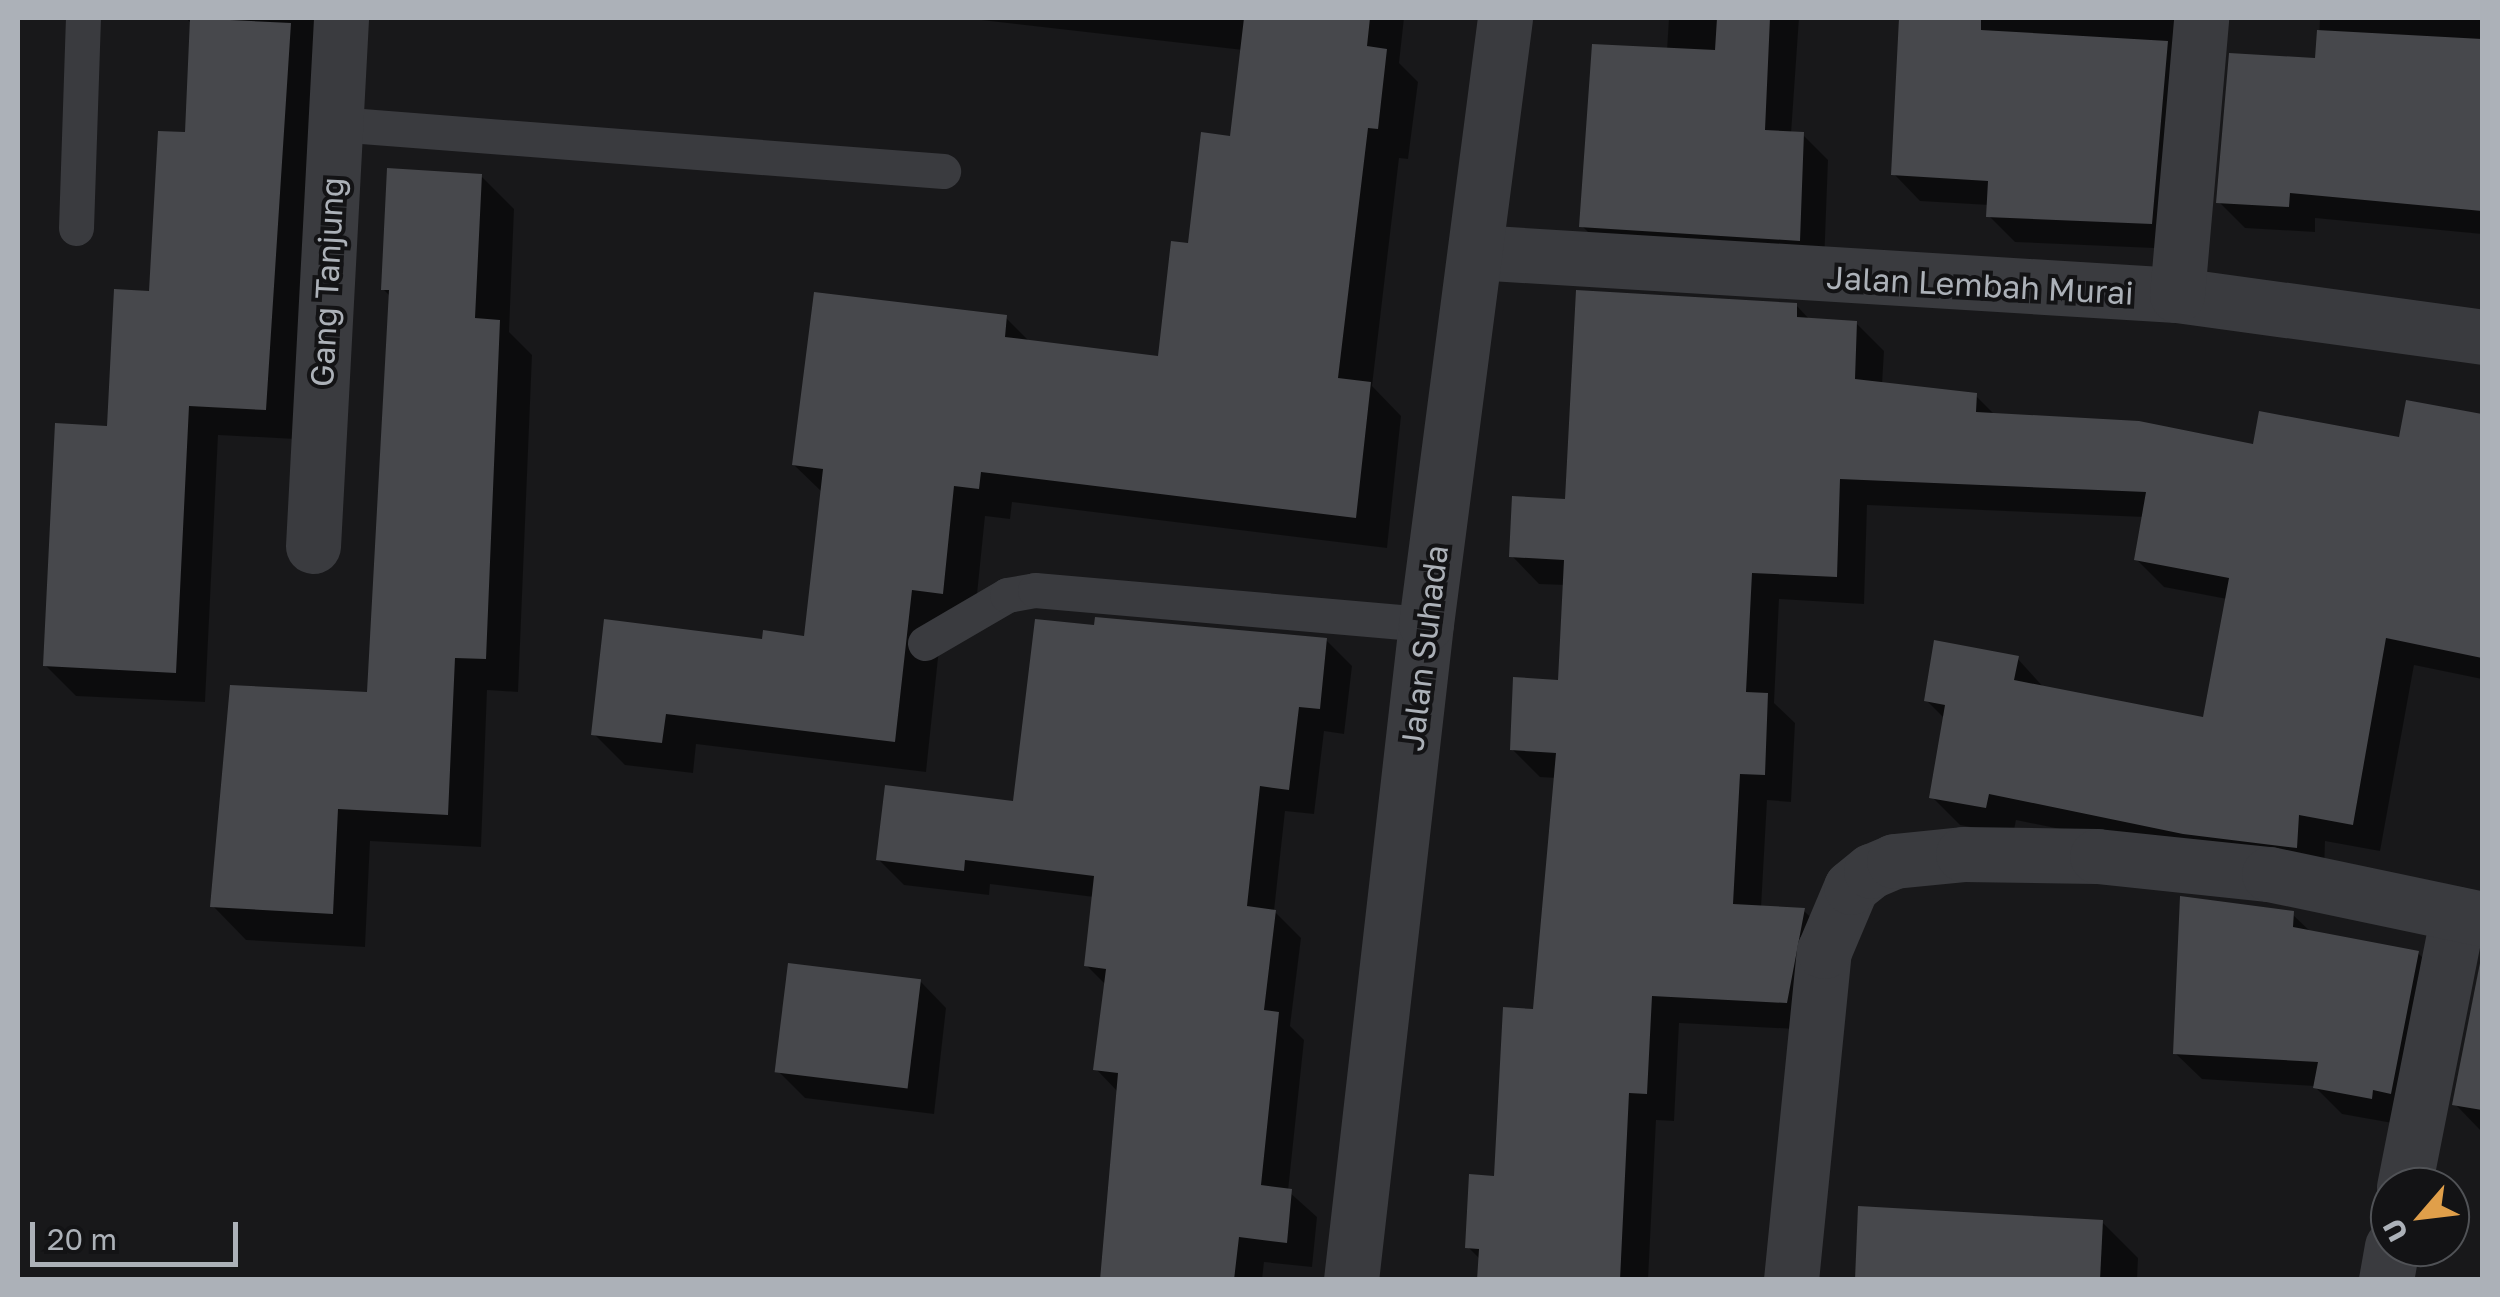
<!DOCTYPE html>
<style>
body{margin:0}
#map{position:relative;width:2500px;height:1297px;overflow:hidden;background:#18181a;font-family:"Golos Text",sans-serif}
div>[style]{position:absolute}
.shadow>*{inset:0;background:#0007}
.building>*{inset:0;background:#47484c;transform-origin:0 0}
.service>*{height:35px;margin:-17.5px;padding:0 17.5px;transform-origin:17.5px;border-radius:17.5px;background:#3a3b3f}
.minor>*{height:55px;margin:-27.5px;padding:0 27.5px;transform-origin:27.5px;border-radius:27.5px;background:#3a3b3f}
span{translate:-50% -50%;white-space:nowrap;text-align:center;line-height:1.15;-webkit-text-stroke:8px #131315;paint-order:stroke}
.street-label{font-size:32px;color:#acb1b8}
.frame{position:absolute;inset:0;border:20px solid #acb1b8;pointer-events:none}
.north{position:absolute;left:2370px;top:1167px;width:100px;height:100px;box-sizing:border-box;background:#131315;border:2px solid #505256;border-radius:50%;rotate:242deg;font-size:28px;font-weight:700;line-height:40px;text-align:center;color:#acb1b8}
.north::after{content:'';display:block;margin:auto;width:35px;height:45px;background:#e09f4a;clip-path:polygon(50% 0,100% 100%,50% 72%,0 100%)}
.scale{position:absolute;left:30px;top:1222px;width:208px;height:45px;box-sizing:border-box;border:5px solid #acb1b8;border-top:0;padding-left:12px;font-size:30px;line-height:35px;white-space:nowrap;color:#acb1b8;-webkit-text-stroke:8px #131315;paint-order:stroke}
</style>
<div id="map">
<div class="shadow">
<i style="clip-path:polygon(186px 18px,325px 18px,295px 439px,218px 435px,205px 702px,76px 696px,45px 665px,152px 294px,187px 135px,192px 24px)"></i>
<i style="clip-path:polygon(964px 18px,1404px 18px,1399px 63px,1418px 82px,1408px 159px,1399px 158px,1372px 386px,1401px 416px,1387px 548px,1012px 502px,1010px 519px,985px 516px,974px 624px,942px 620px,926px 772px,696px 744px,693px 773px,625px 765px,594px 734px,764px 642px,806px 638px,823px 493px,794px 465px,1006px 318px,1031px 343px,1160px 359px,1191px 246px,1232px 138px,1243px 50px)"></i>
<i style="clip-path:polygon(1669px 18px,1799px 18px,1791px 134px,1803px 135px,1828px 160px,1824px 265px,1607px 251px,1582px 226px,1667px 50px)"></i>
<i style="clip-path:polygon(1901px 18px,2197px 18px,2177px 249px,2015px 242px,1989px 216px,1989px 205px,1920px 201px,1894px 174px)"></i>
<i style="clip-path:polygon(2320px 18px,2482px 18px,2482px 234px,2315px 218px,2315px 232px,2245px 228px,2219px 202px,2318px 60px)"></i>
<i style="clip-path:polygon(481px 176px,514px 209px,509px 332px,532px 355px,518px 692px,487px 690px,481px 847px,370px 841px,365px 947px,246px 940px,213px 906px,369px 695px,391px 297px,383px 289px)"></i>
<i style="clip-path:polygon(1796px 305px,1811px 321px,1856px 323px,1884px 351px,1882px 385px,1975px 395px,1996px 416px,2255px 447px,2401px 440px,2408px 403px,2482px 417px,2482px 679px,2414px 665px,2380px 851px,2325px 841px,2324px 874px,2213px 860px,2016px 820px,2013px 835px,1960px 825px,1932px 797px,1945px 719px,1926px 700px,2017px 658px,2045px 689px,2205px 720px,2227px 599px,2164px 587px,2136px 559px,2144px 517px,1867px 505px,1864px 604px,1779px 599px,1774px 703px,1795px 723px,1791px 802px,1767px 800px,1761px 908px,1804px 911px,1832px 938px,1815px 1030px,1679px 1023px,1674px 1121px,1656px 1120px,1648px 1280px,1480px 1280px,1481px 1260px,1468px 1247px,1497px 1178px,1535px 1012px,1556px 778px,1540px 777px,1512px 749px,1560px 682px,1565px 585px,1539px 584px,1512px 556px)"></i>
<i style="clip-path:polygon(1326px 640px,1352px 666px,1344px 734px,1324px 731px,1314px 814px,1285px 811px,1274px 911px,1301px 938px,1290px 1026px,1304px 1040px,1288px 1191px,1317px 1217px,1312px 1267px,1264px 1262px,1262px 1280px,1101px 1280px,1118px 1092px,1096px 1069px,1106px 985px,1086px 965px,1094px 897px,990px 884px,989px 895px,904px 885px,878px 859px,1016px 804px)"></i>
<i style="clip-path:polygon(2292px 914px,2312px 933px,2418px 953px,2444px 980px,2398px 1124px,2342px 1114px,2314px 1086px,2202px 1079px,2175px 1053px)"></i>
<i style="clip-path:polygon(2482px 964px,2482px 1132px,2455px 1104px)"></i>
<i style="clip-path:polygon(920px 981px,946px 1008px,934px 1114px,805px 1098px,778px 1071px)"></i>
<i style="clip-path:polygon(2102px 1222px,2138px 1258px,2137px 1280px,1857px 1280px)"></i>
</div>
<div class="building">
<i style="clip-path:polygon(190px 18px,291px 23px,266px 410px,189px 406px,176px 673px,43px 666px,55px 423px,107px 426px,114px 289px,149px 291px,158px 131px,185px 132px)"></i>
<i style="clip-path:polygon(1244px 18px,1370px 18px,1367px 46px,1387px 49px,1378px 129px,1368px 128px,1338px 378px,1371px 382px,1356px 518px,981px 472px,979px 489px,954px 486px,943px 594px,912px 590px,895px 742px,666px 714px,662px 743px,591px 735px,604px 619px,762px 639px,763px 630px,804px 636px,823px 469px,792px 465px,814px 292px,1007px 315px,1005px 337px,1158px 356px,1171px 241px,1188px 243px,1201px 132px,1230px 136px)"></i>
<i style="clip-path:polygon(1717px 18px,1770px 18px,1765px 130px,1804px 132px,1800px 241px,1579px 227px,1592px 44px,1715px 50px)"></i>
<i style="clip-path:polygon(1899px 18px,1981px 18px,1981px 30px,2168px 41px,2152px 224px,1986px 217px,1988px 181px,1891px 175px)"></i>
<i style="clip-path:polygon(2317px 30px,2482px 39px,2482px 211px,2290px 193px,2289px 207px,2216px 203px,2229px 53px,2315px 58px)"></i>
<i style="clip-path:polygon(387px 168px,482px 174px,475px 318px,500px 320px,486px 659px,455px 658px,448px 815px,338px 809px,333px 914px,210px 907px,230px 685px,367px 692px,389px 290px,381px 290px)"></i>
<i style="clip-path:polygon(1576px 290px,1797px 303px,1797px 317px,1857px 321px,1855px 379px,1977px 393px,1976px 412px,2139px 421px,2253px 444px,2259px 411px,2399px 437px,2406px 400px,2482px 414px,2482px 658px,2386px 638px,2353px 825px,2299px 815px,2297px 848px,2183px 834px,1989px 794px,1986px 808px,1929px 798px,1945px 705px,1924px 701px,1934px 640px,2019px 656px,2014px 680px,2203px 717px,2229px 578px,2134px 560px,2146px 492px,1840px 479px,1837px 577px,1752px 573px,1746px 692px,1768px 693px,1765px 775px,1740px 774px,1733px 904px,1805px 908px,1787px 1003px,1652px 996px,1647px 1094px,1629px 1093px,1620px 1280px,1477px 1280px,1479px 1249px,1465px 1248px,1469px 1174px,1494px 1176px,1503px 1007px,1533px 1009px,1556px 753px,1510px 750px,1513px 677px,1558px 680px,1564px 560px,1509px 557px,1512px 496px,1565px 499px)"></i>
<i style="clip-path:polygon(1095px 617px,1327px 638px,1320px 709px,1299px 707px,1289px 790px,1260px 786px,1247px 906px,1276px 910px,1264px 1010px,1279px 1012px,1261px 1185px,1292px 1189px,1287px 1243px,1239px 1237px,1234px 1280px,1100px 1280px,1118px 1073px,1093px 1070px,1106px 969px,1084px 966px,1094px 876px,965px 860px,964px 871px,876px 860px,885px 785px,1013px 801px,1035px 619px,1094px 625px)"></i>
<i style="clip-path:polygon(2180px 896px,2294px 911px,2293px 927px,2419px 951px,2391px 1094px,2373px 1090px,2372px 1099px,2313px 1088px,2318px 1062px,2173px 1054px)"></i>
<i style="left:788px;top:963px;width:134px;height:110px;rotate:7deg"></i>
<i style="clip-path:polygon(2480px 963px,2482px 963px,2482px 1110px,2452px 1105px)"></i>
<i style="clip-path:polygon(1858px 1206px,2103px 1220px,2100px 1280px,1855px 1280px)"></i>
</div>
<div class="service">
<i style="left:336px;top:124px;width:609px;rotate:4.43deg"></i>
<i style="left:76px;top:228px;width:210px;rotate:-88.1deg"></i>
<i style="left:925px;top:643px;width:95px;rotate:-30.3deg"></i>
<i style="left:1007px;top:595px;width:28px;rotate:-10deg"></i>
<i style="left:1035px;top:590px;width:392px;rotate:5deg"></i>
</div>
<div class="minor">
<i style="left:1475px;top:252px;width:703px;rotate:3.51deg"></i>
<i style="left:2177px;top:295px;width:308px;rotate:7.8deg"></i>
<i style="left:2177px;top:295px;width:278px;rotate:-85deg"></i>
<i style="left:313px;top:546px;width:529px;rotate:-86.96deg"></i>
<i style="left:2404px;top:1187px;width:278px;rotate:-78.8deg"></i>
<i style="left:1351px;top:1280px;width:660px;rotate:-83.48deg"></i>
<i style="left:1426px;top:624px;width:611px;rotate:-82.57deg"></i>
<i style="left:1791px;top:1280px;width:331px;rotate:-84.3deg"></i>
<i style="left:1824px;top:951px;width:69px;rotate:-67.1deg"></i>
<i style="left:1851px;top:887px;width:26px;rotate:-39deg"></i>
<i style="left:1871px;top:871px;width:25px;rotate:-23deg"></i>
<i style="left:1894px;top:861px;width:69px;rotate:-5.8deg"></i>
<i style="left:1963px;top:854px;width:134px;rotate:0.9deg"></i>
<i style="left:2097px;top:856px;width:173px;rotate:6deg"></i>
<i style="left:2269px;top:874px;width:218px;rotate:11.9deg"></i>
<i style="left:2386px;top:1280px;width:34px;rotate:-80deg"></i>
</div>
<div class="street-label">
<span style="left:327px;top:282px;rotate:-87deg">Gang Tanjung</span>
<span style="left:1980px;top:285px;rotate:3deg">Jalan Lembah Murai</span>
<span style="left:1424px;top:648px;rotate:-83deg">Jalan Suhada</span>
</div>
<div class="frame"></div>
<div class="north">U</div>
<div class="scale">20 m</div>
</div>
